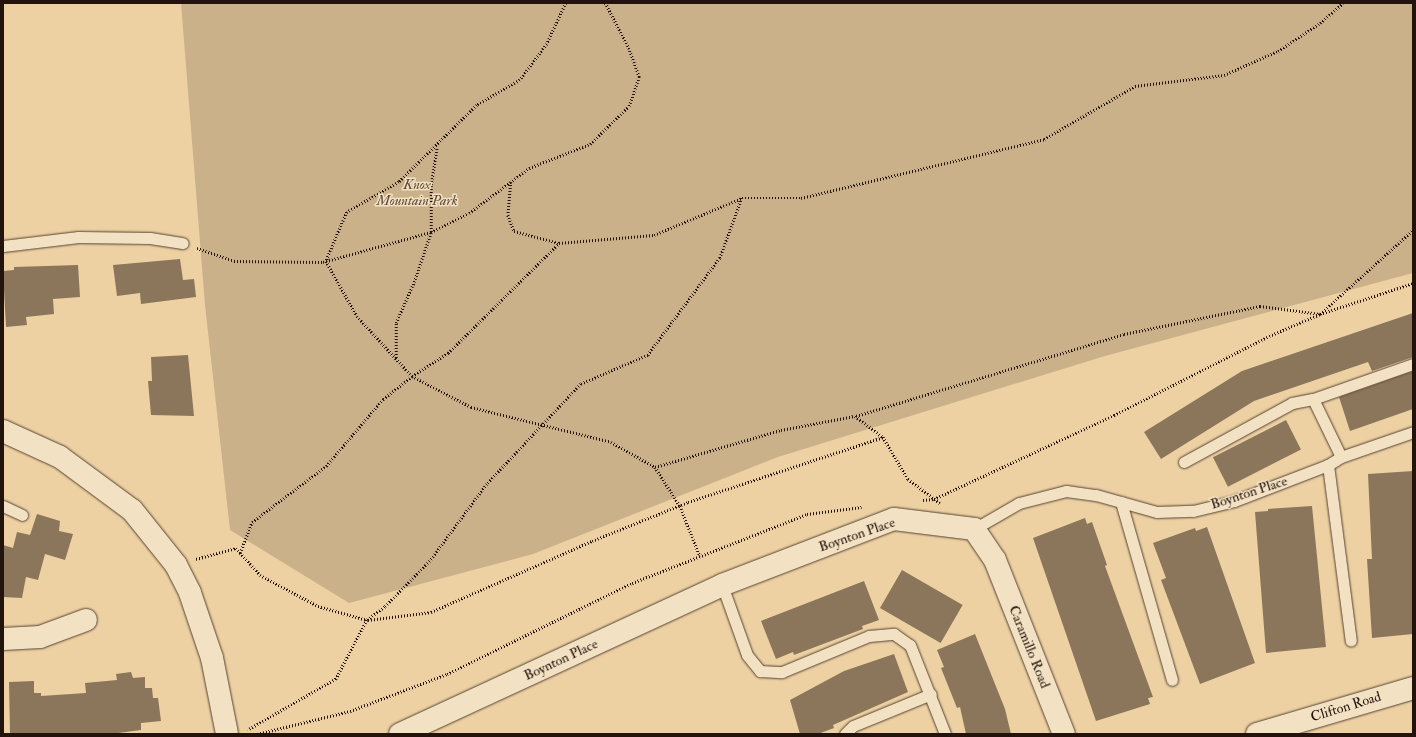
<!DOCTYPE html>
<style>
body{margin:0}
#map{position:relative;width:1416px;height:737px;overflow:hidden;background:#edd1a3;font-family:"IM FELL Double Pica",serif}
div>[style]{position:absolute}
.green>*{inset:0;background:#cbb18a}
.building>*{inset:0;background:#8c765b;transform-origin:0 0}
.path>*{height:2.5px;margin-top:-1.25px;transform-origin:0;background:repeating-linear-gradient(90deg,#23130d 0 1px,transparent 0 3px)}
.roads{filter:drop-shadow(0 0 1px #564232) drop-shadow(0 0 1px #564232)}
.service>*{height:11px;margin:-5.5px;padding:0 5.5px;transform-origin:5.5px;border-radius:5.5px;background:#f3e1c3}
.minor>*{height:22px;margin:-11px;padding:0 11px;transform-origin:11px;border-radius:11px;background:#f3e1c3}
.secondary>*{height:22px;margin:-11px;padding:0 11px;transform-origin:11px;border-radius:11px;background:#f3e1c3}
span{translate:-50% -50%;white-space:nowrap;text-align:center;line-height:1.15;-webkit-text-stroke:3px #f3e1c3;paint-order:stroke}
.park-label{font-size:14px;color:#5e4a39;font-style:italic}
.street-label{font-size:14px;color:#23130d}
.frame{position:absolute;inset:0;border:4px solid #23130d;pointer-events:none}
</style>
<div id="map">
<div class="green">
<i style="clip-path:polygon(181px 3px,1413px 3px,1413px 273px,1105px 356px,778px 457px,533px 554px,349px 603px,230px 530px,205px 305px)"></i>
</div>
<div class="building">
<i style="clip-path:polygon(180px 259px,183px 280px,194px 279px,196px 297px,141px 304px,140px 293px,117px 296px,113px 265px)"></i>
<i style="clip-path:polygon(78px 265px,80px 297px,53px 299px,54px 314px,26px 317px,27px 325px,6px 327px,3px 271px,14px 270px,14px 267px)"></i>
<i style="clip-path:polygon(1413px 313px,1413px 357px,1372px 371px,1368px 362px,1254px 401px,1161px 459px,1144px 432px,1242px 371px)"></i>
<i style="clip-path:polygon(188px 355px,194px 416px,151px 415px,148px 381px,152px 381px,151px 357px)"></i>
<i style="clip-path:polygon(1413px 371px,1413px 409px,1350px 431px,1339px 397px)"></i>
<i style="left:1286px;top:420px;width:33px;height:82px;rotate:63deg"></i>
<i style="clip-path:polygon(1413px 471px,1413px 634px,1372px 638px,1367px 559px,1372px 559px,1368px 474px)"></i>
<i style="clip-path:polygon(1312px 506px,1326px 647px,1266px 653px,1255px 512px,1268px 511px,1268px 509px)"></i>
<i style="clip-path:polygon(37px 514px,60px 521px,59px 531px,73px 534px,65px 560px,45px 554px,38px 580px,26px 577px,22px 598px,3px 597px,3px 545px,13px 548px,17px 532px,30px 535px)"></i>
<i style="clip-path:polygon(1085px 518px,1087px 524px,1092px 522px,1107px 565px,1105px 566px,1153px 697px,1148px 698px,1150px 704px,1096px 721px,1033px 538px)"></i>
<i style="clip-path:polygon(1207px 527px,1255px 663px,1200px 684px,1161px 580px,1166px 578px,1153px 543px,1195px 528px,1196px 531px)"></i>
<i style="left:902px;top:570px;width:70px;height:44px;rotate:30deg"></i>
<i style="clip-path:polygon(864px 581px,879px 620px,862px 626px,863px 629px,794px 655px,793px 652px,776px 659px,761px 621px)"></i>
<i style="clip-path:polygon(975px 634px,1005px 709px,1011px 734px,966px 734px,960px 707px,957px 708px,941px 668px,944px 667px,937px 650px)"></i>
<i style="clip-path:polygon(894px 654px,908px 692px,833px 725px,834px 728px,818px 734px,800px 734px,790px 700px,844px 671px)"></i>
<i style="clip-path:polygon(131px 672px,133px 678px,145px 677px,145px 688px,152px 688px,153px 698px,158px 698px,161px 721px,141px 723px,141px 730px,111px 734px,10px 734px,9px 682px,34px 681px,34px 693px,41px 693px,41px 696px,86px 693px,85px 683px,117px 680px,116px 674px)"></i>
</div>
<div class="path">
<i style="left:566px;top:3px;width:45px;rotate:114.9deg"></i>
<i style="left:547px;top:44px;width:45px;rotate:126.9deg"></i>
<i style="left:520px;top:80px;width:50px;rotate:149.8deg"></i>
<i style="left:477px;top:105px;width:110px;rotate:135.4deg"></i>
<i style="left:399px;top:182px;width:60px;rotate:150deg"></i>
<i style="left:347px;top:212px;width:53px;rotate:113.2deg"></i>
<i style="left:326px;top:261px;width:63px;rotate:60.6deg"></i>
<i style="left:357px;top:316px;width:81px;rotate:47.5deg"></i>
<i style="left:412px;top:376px;width:67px;rotate:27.7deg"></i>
<i style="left:471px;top:407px;width:144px;rotate:14deg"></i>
<i style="left:611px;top:442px;width:51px;rotate:29.6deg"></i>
<i style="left:655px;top:467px;width:131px;rotate:-16.4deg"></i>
<i style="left:781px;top:430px;width:75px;rotate:-10.7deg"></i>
<i style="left:855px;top:416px;width:35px;rotate:37deg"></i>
<i style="left:883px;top:437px;width:49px;rotate:59.2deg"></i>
<i style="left:908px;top:479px;width:40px;rotate:37deg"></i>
<i style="left:511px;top:182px;width:33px;rotate:95deg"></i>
<i style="left:508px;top:215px;width:17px;rotate:69deg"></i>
<i style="left:514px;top:231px;width:47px;rotate:14.9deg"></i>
<i style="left:742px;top:198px;width:59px"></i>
<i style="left:801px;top:198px;width:250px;rotate:-13.6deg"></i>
<i style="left:1044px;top:139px;width:105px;rotate:-30.2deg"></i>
<i style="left:1135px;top:86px;width:90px;rotate:-7deg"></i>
<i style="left:1224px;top:75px;width:59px;rotate:-24deg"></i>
<i style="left:1278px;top:51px;width:50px;rotate:-33.7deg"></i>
<i style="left:1320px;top:23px;width:30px;rotate:-41deg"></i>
<i style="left:197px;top:248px;width:39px;rotate:19deg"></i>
<i style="left:234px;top:261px;width:89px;rotate:0.6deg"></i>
<i style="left:323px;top:262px;width:112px;rotate:-15.5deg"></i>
<i style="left:431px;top:232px;width:42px;rotate:-26.6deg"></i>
<i style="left:469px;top:213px;width:75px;rotate:-36.9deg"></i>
<i style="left:529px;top:168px;width:66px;rotate:-21.5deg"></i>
<i style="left:590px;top:144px;width:54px;rotate:-44.3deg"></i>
<i style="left:629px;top:106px;width:31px;rotate:-71deg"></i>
<i style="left:639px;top:77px;width:30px;rotate:-110deg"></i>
<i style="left:629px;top:49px;width:52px;rotate:-117.6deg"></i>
<i style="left:396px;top:358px;width:35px;rotate:-90deg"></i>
<i style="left:396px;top:323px;width:45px;rotate:-66.3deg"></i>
<i style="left:414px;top:282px;width:53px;rotate:-71.2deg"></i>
<i style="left:431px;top:232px;width:47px;rotate:-90deg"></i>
<i style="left:431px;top:185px;width:38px;rotate:-81deg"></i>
<i style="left:856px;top:416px;width:280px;rotate:-17deg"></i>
<i style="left:1124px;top:334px;width:139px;rotate:-11.6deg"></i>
<i style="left:1260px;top:306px;width:61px;rotate:7.6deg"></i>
<i style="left:1320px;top:314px;width:125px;rotate:-42.1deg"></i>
<i style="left:655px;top:467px;width:46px;rotate:57.3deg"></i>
<i style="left:680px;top:506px;width:54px;rotate:68.2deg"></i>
<i style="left:923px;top:500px;width:11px;rotate:-5deg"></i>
<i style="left:934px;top:499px;width:199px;rotate:-25deg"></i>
<i style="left:1114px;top:415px;width:174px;rotate:-27deg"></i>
<i style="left:1269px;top:336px;width:56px;rotate:-23.3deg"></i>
<i style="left:1320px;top:314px;width:98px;rotate:-18.4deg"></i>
<i style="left:240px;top:553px;width:33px;rotate:-69deg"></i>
<i style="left:252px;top:522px;width:93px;rotate:-37.1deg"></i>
<i style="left:326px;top:466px;width:88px;rotate:-49.6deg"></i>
<i style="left:383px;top:399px;width:37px;rotate:-38deg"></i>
<i style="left:412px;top:376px;width:43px;rotate:-32.6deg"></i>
<i style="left:448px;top:353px;width:156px;rotate:-44.7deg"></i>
<i style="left:559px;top:243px;width:95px;rotate:-4.8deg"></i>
<i style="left:654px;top:235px;width:95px;rotate:-22.8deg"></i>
<i style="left:742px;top:198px;width:64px;rotate:110.1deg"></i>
<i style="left:720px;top:258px;width:121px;rotate:126.6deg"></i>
<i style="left:648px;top:355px;width:73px;rotate:156.6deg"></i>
<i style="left:581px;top:384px;width:137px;rotate:133.2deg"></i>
<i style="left:487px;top:484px;width:96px;rotate:126.5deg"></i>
<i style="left:430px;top:561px;width:64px;rotate:134.4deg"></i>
<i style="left:385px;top:607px;width:22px;rotate:144deg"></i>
<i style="left:196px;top:559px;width:41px;rotate:-15.4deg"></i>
<i style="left:236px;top:548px;width:36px;rotate:48deg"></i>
<i style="left:260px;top:575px;width:66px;rotate:28.1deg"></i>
<i style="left:318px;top:606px;width:51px;rotate:15.9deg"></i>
<i style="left:367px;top:620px;width:67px;rotate:117.7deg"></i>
<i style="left:336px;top:679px;width:102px;rotate:149.9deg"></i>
<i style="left:368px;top:620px;width:64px;rotate:-7.2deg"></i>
<i style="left:431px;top:612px;width:176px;rotate:-23.8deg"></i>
<i style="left:592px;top:541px;width:104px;rotate:-22.1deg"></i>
<i style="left:688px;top:502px;width:206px;rotate:-18.4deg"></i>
<i style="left:257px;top:734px;width:96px;rotate:-13.9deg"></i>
<i style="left:350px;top:711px;width:104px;rotate:-20.9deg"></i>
<i style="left:447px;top:674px;width:206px;rotate:-26.2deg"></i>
<i style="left:632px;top:583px;width:188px;rotate:-21.5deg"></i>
<i style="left:807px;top:514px;width:55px;rotate:-7.3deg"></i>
</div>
<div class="roads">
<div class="service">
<i style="left:3px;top:246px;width:76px;rotate:-6.8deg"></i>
<i style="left:78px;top:237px;width:72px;rotate:0.8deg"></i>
<i style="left:150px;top:238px;width:33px;rotate:9deg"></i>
<i style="left:1313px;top:399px;width:106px;rotate:-19.3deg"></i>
<i style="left:1184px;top:462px;width:123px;rotate:-28.6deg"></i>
<i style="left:1292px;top:403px;width:21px;rotate:-11deg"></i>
<i style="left:1313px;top:399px;width:64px;rotate:64.2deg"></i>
<i style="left:1328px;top:465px;width:177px;rotate:82.6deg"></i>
<i style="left:1121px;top:502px;width:185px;rotate:74deg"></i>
<i style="left:3px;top:506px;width:21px;rotate:25deg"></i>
<i style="left:974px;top:529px;width:52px;rotate:-30deg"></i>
<i style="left:1019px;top:503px;width:49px;rotate:-14.3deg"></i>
<i style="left:1066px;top:491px;width:30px;rotate:8deg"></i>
<i style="left:1096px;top:495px;width:63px;rotate:15.6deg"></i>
<i style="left:1157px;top:512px;width:36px;rotate:-2deg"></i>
<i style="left:1193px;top:511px;width:42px;rotate:-13.7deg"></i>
<i style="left:1234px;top:501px;width:101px;rotate:-21deg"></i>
<i style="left:1328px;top:465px;width:15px;rotate:-32deg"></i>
<i style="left:1341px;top:457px;width:76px;rotate:-19.1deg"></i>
<i style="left:722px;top:585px;width:74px;rotate:70.3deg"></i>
<i style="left:747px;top:655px;width:21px;rotate:51deg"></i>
<i style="left:760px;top:671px;width:22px;rotate:3deg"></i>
<i style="left:782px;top:672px;width:94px;rotate:-22.5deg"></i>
<i style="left:869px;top:636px;width:25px;rotate:-5deg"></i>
<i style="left:894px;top:634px;width:19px;rotate:35deg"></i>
<i style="left:910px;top:645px;width:96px;rotate:68.5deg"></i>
<i style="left:845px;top:734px;width:11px;rotate:-45deg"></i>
<i style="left:853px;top:726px;width:84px;rotate:-22.3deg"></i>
</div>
<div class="minor">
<i style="left:3px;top:431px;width:63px;rotate:24.5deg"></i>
<i style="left:60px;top:457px;width:89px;rotate:36.4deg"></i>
<i style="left:132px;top:510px;width:70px;rotate:51.3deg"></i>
<i style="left:176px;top:565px;width:31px;rotate:63deg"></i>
<i style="left:190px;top:593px;width:69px;rotate:71.3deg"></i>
<i style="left:212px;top:658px;width:77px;rotate:78.8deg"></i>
<i style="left:3px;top:639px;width:37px;rotate:-3deg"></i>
<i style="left:40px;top:637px;width:49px;rotate:-20.3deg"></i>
<i style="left:400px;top:734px;width:355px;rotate:-24.8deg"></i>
<i style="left:722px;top:585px;width:184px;rotate:-21deg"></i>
<i style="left:894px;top:519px;width:81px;rotate:7.1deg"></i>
<i style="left:974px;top:529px;width:37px;rotate:56deg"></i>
<i style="left:995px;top:560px;width:187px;rotate:68.4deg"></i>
</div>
<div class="secondary">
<i style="left:1257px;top:734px;width:163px;rotate:-16.4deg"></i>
</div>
</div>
<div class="park-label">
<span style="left:417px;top:193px">Knox<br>Mountain Park</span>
</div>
<div class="street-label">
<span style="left:1249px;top:493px;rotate:-18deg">Boynton Place</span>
<span style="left:857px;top:535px;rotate:-19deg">Boynton Place</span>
<span style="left:1029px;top:647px;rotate:68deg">Caramillo Road</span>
<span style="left:561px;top:660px;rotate:-25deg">Boynton Place</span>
<span style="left:1346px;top:707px;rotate:-17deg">Clifton Road</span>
</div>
<div class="frame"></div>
</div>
